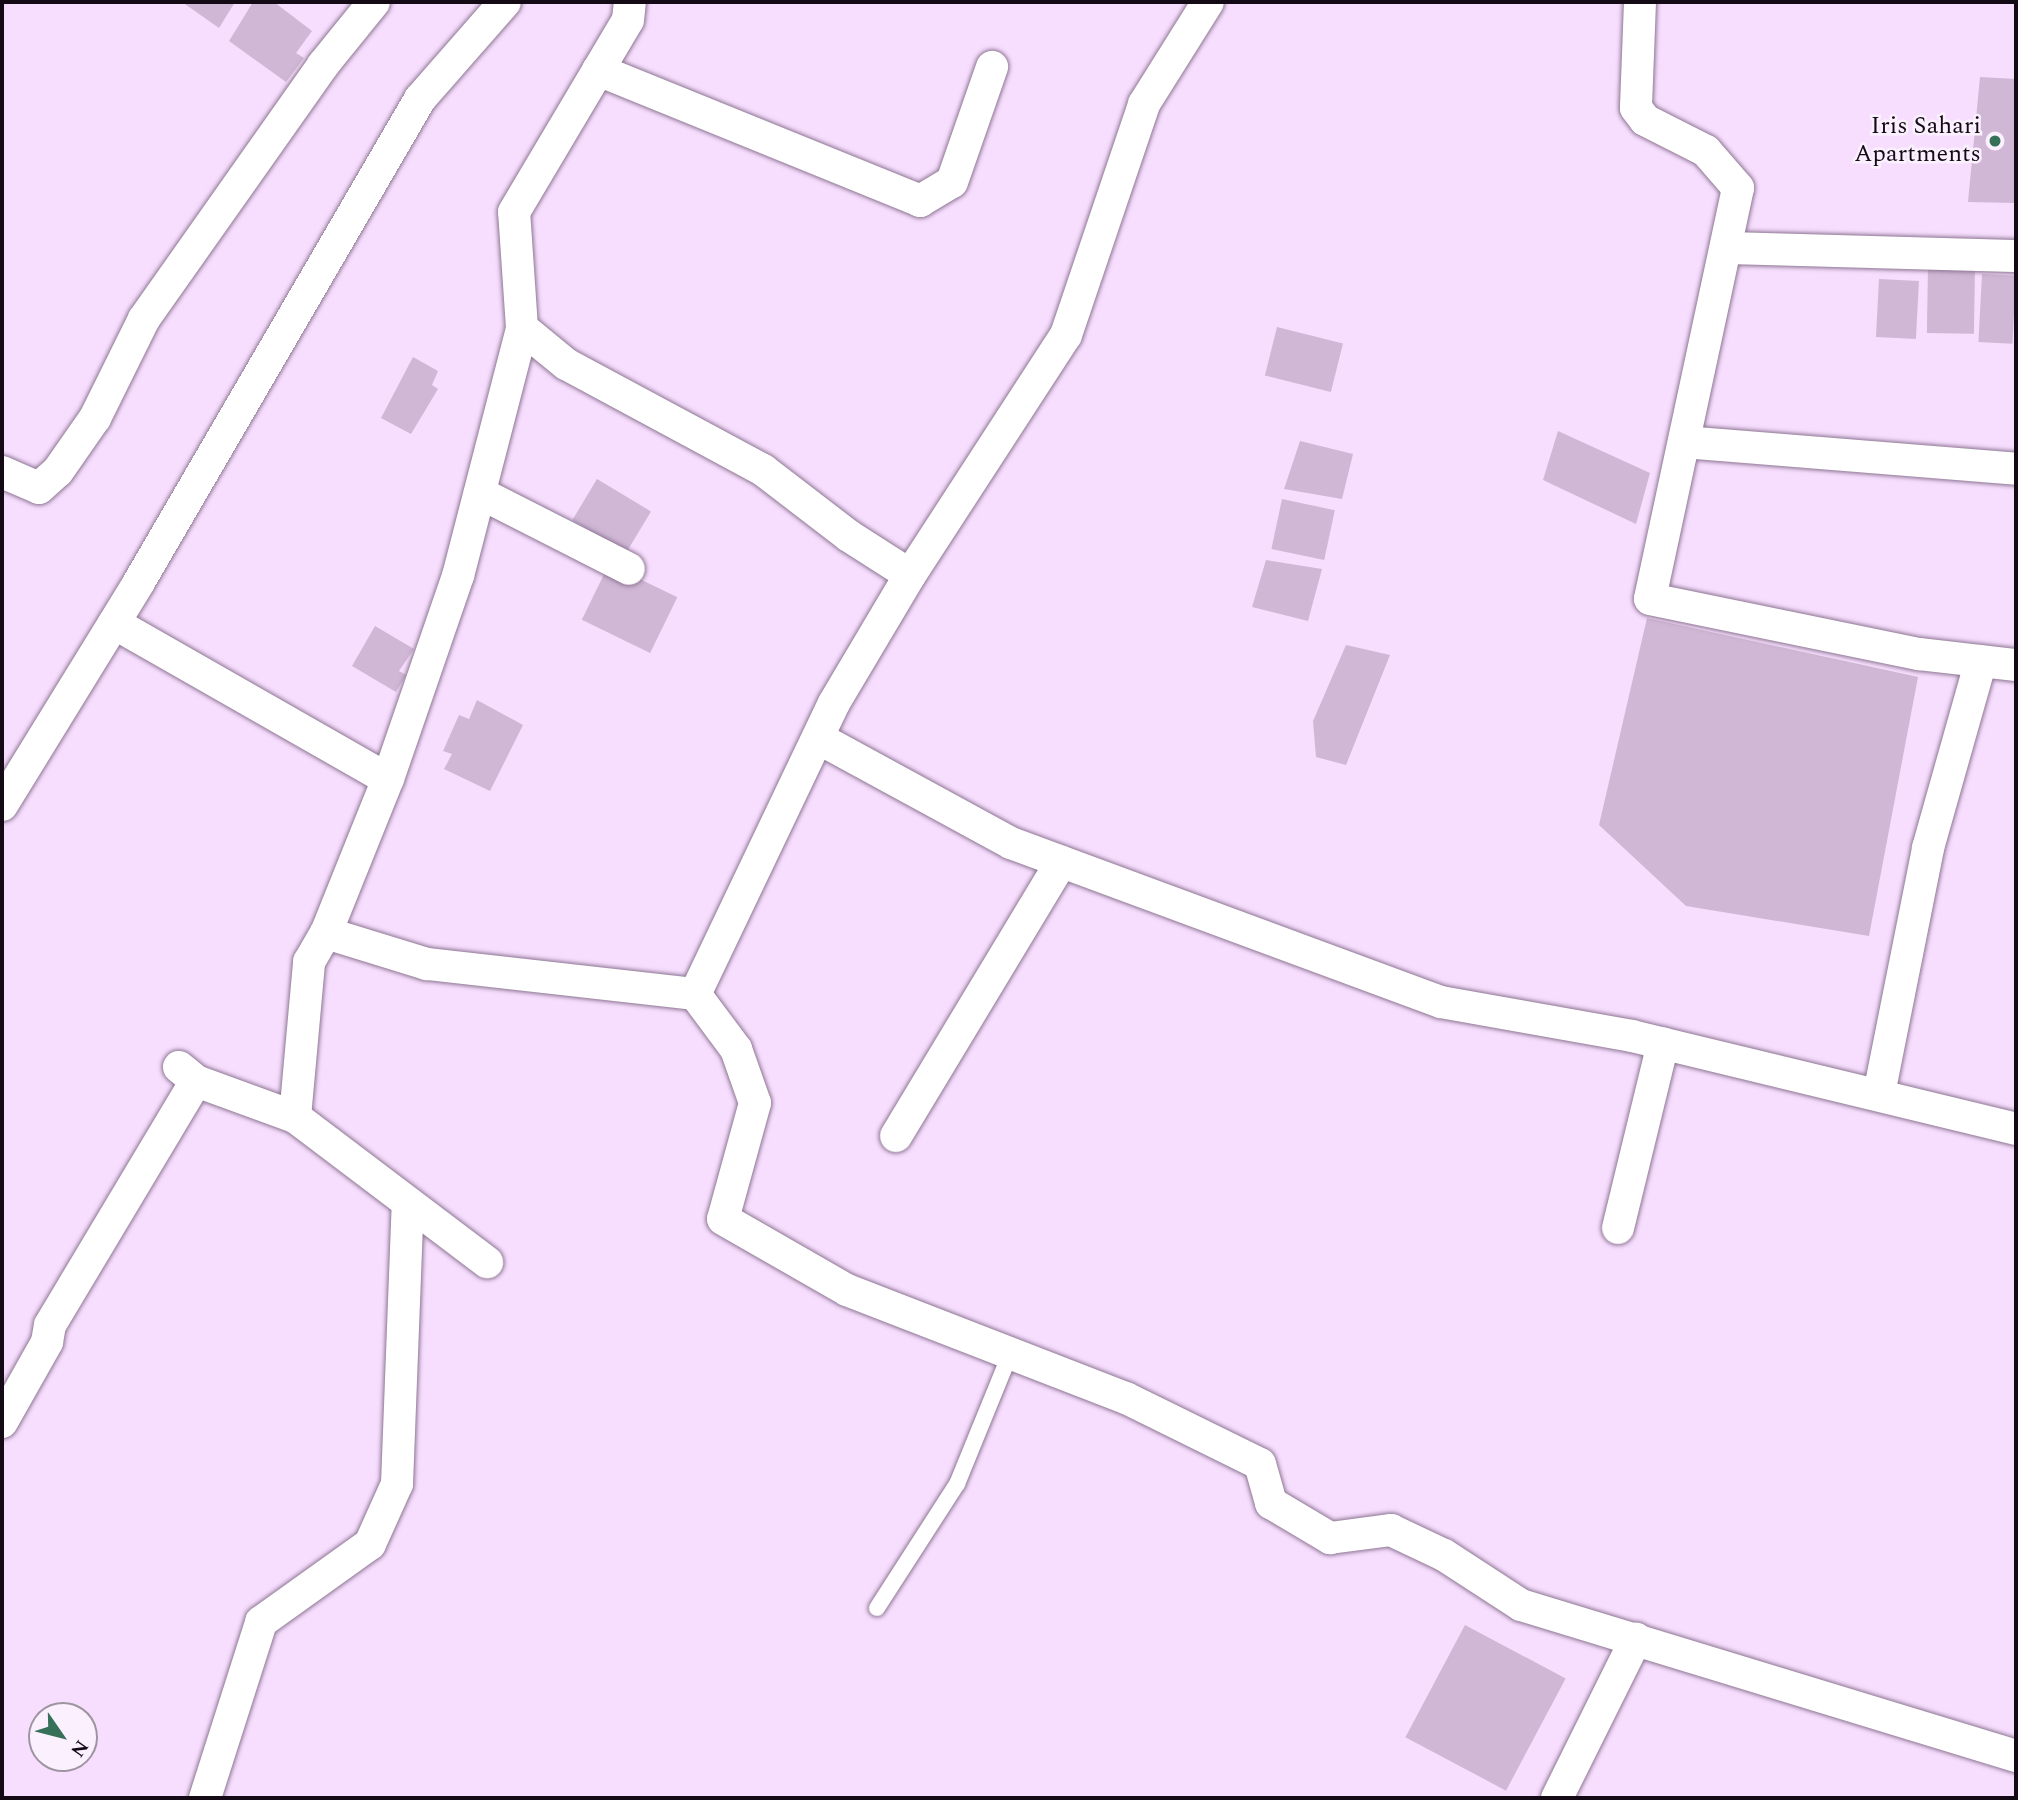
<!DOCTYPE html>
<style>
body{margin:0}
#map{position:relative;width:2018px;height:1800px;overflow:hidden;background:#f7defe;font-family:Spectral,serif}
div>[style]{position:absolute}
.building>*{inset:0;background:#cfb7d5;transform-origin:0 0}
.roads{filter:drop-shadow(0 0 2px #8d7693) drop-shadow(0 0 2px #8d7693)}
.lane>*{height:16px;margin:-8px;padding:0 8px;transform-origin:8px;border-radius:8px;background:#fff}
.street>*{height:32px;margin:-16px;padding:0 16px;transform-origin:16px;border-radius:16px;background:#fff}
.dots>*{width:19px;height:19px;translate:-50% -50%;box-sizing:border-box;border:4px solid #fbf1fe;border-radius:50%}
span{translate:-50% -50%;white-space:nowrap;text-align:center;line-height:1.15;-webkit-text-stroke:5px #fbf1fe;paint-order:stroke}
.poi-label{font-size:24px;color:#130a15}
.right{translate:-100% -50%;text-align:right}
.frame{position:absolute;inset:0;border:4px solid #130a15;pointer-events:none}
.north{position:absolute;left:28px;top:1702px;width:70px;height:70px;box-sizing:border-box;background:#fbf1fe;border:2px solid #9e95a1;border-radius:50%;rotate:125deg;font-size:19px;font-weight:700;line-height:28px;text-align:center;color:#130a15}
.north::after{content:'';display:block;margin:auto;width:24px;height:32px;background:#377059;clip-path:polygon(50% 0,100% 100%,50% 72%,0 100%)}
</style>
<div id="map">
<div class="building">
<i style="clip-path:polygon(182px 2px,235px 2px,219px 28px)"></i>
<i style="clip-path:polygon(253px 2px,274px 2px,312px 31px,296px 53px,304px 58px,286px 82px,229px 41px)"></i>
<i style="clip-path:polygon(1980px 77px,2016px 79px,2016px 203px,1968px 202px)"></i>
<i style="left:1928px;top:268px;width:47px;height:65px;rotate:1deg"></i>
<i style="left:1982px;top:274px;width:34px;height:68px;rotate:3deg"></i>
<i style="left:1879px;top:279px;width:40px;height:58px;rotate:3deg"></i>
<i style="left:1277px;top:327px;width:68px;height:50px;rotate:14deg"></i>
<i style="clip-path:polygon(413px 357px,438px 371px,432px 385px,438px 389px,411px 434px,381px 418px)"></i>
<i style="clip-path:polygon(1558px 431px,1650px 473px,1636px 524px,1543px 480px)"></i>
<i style="clip-path:polygon(1300px 441px,1353px 454px,1342px 499px,1284px 489px)"></i>
<i style="left:597px;top:479px;width:63px;height:48px;rotate:31deg"></i>
<i style="left:1282px;top:499px;width:54px;height:51px;rotate:12deg"></i>
<i style="clip-path:polygon(1266px 560px,1322px 569px,1308px 621px,1252px 607px)"></i>
<i style="left:609px;top:564px;width:76px;height:62px;rotate:26deg"></i>
<i style="clip-path:polygon(1647px 618px,1918px 677px,1869px 936px,1686px 906px,1599px 825px)"></i>
<i style="clip-path:polygon(375px 626px,414px 649px,399px 671px,406px 675px,396px 692px,352px 666px)"></i>
<i style="clip-path:polygon(1346px 645px,1390px 655px,1346px 765px,1316px 757px,1313px 721px)"></i>
<i style="clip-path:polygon(477px 700px,523px 725px,490px 791px,444px 769px,452px 754px,443px 751px,459px 715px,469px 719px)"></i>
<i style="left:1465px;top:1625px;width:114px;height:127px;rotate:28deg"></i>
</div>
<div class="roads">
<div class="lane">
<i style="left:877px;top:1608px;width:148px;rotate:-57.2deg"></i>
<i style="left:957px;top:1484px;width:140px;rotate:-67.8deg"></i>
</div>
<div class="street">
<i style="left:1640px;top:2px;width:106px;rotate:92.2deg"></i>
<i style="left:1636px;top:108px;width:15px;rotate:53deg"></i>
<i style="left:1645px;top:120px;width:68px;rotate:26.9deg"></i>
<i style="left:1706px;top:151px;width:49px;rotate:49.1deg"></i>
<i style="left:1738px;top:188px;width:420px;rotate:102.1deg"></i>
<i style="left:1650px;top:599px;width:275px;rotate:11.6deg"></i>
<i style="left:1919px;top:654px;width:98px;rotate:6.5deg"></i>
<i style="left:598px;top:70px;width:348px;rotate:22.1deg"></i>
<i style="left:920px;top:201px;width:37px;rotate:-31deg"></i>
<i style="left:952px;top:182px;width:122px;rotate:-70.8deg"></i>
<i style="left:1727px;top:248px;width:289px;rotate:1.6deg"></i>
<i style="left:522px;top:328px;width:57px;rotate:39.3deg"></i>
<i style="left:566px;top:364px;width:224px;rotate:28.3deg"></i>
<i style="left:763px;top:470px;width:108px;rotate:37.5deg"></i>
<i style="left:849px;top:536px;width:72px;rotate:32.6deg"></i>
<i style="left:910px;top:575px;width:149px;rotate:120.7deg"></i>
<i style="left:834px;top:703px;width:322px;rotate:115.5deg"></i>
<i style="left:695px;top:994px;width:69px;rotate:53.3deg"></i>
<i style="left:736px;top:1049px;width:57px;rotate:70.6deg"></i>
<i style="left:755px;top:1103px;width:120px;rotate:105.4deg"></i>
<i style="left:723px;top:1219px;width:143px;rotate:29.8deg"></i>
<i style="left:847px;top:1290px;width:299px;rotate:21.2deg"></i>
<i style="left:1126px;top:1398px;width:149px;rotate:26.2deg"></i>
<i style="left:1260px;top:1464px;width:41px;rotate:74.2deg"></i>
<i style="left:1271px;top:1503px;width:69px;rotate:30.7deg"></i>
<i style="left:1330px;top:1538px;width:62px;rotate:-7.5deg"></i>
<i style="left:1391px;top:1530px;width:59px;rotate:25.3deg"></i>
<i style="left:1444px;top:1555px;width:92px;rotate:33deg"></i>
<i style="left:1521px;top:1605px;width:518px;rotate:16.96deg"></i>
<i style="left:1684px;top:442px;width:333px;rotate:4.6deg"></i>
<i style="left:2px;top:472px;width:40px;rotate:23.4deg"></i>
<i style="left:39px;top:488px;width:25px;rotate:-42deg"></i>
<i style="left:58px;top:471px;width:65px;rotate:-55.1deg"></i>
<i style="left:95px;top:418px;width:110px;rotate:-63.7deg"></i>
<i style="left:144px;top:319px;width:311px;rotate:-54.8deg"></i>
<i style="left:323px;top:65px;width:81px;rotate:-51deg"></i>
<i style="left:480px;top:493px;width:167px;rotate:27deg"></i>
<i style="left:910px;top:575px;width:286px;rotate:-57deg"></i>
<i style="left:1066px;top:335px;width:244px;rotate:-71.3deg"></i>
<i style="left:1144px;top:104px;width:120px;rotate:-57.9deg"></i>
<i style="left:114px;top:623px;width:315px;rotate:29.7deg"></i>
<i style="left:820px;top:739px;width:217px;rotate:28.6deg"></i>
<i style="left:1011px;top:843px;width:458px;rotate:20.3deg"></i>
<i style="left:1441px;top:1002px;width:194px;rotate:10.1deg"></i>
<i style="left:1632px;top:1036px;width:395px;rotate:13.6deg"></i>
<i style="left:2px;top:805px;width:262px;rotate:-58.4deg"></i>
<i style="left:139px;top:582px;width:559px;rotate:-59.81deg"></i>
<i style="left:420px;top:99px;width:129px;rotate:-48.8deg"></i>
<i style="left:326px;top:933px;width:106px;rotate:17.1deg"></i>
<i style="left:427px;top:964px;width:270px;rotate:6.4deg"></i>
<i style="left:179px;top:1067px;width:22px;rotate:39deg"></i>
<i style="left:196px;top:1081px;width:105px;rotate:20deg"></i>
<i style="left:295px;top:1117px;width:241px;rotate:37.1deg"></i>
<i style="left:1879px;top:1094px;width:251px;rotate:-78.7deg"></i>
<i style="left:1928px;top:848px;width:194px;rotate:-74.2deg"></i>
<i style="left:295px;top:1117px;width:156px;rotate:-84.8deg"></i>
<i style="left:309px;top:962px;width:34px;rotate:-60deg"></i>
<i style="left:326px;top:933px;width:166px;rotate:-68.1deg"></i>
<i style="left:388px;top:779px;width:215px;rotate:-71deg"></i>
<i style="left:458px;top:576px;width:256px;rotate:-75.5deg"></i>
<i style="left:522px;top:328px;width:116px;rotate:-93.9deg"></i>
<i style="left:514px;top:212px;width:223px;rotate:-59.3deg"></i>
<i style="left:628px;top:20px;width:18px;rotate:-84deg"></i>
<i style="left:896px;top:1136px;width:320px;rotate:-58.9deg"></i>
<i style="left:1618px;top:1228px;width:190px;rotate:-76.3deg"></i>
<i style="left:2px;top:1422px;width:92px;rotate:-60.6deg"></i>
<i style="left:47px;top:1342px;width:17px;rotate:-80deg"></i>
<i style="left:50px;top:1325px;width:284px;rotate:-59.1deg"></i>
<i style="left:205px;top:1798px;width:185px;rotate:-72.3deg"></i>
<i style="left:261px;top:1622px;width:134px;rotate:-35.6deg"></i>
<i style="left:370px;top:1544px;width:66px;rotate:-65.8deg"></i>
<i style="left:397px;top:1484px;width:281px;rotate:-87.8deg"></i>
<i style="left:1557px;top:1798px;width:178px;rotate:-63.6deg"></i>
</div>
</div>
<div class="dots">
<i style="left:1995px;top:141px;background:#377059"></i>
</div>
<div class="poi-label">
<span class="right" style="left:1981px;top:141px">Iris Sahari<br>Apartments</span>
</div>
<div class="frame"></div>
<div class="north">N</div>
</div>
